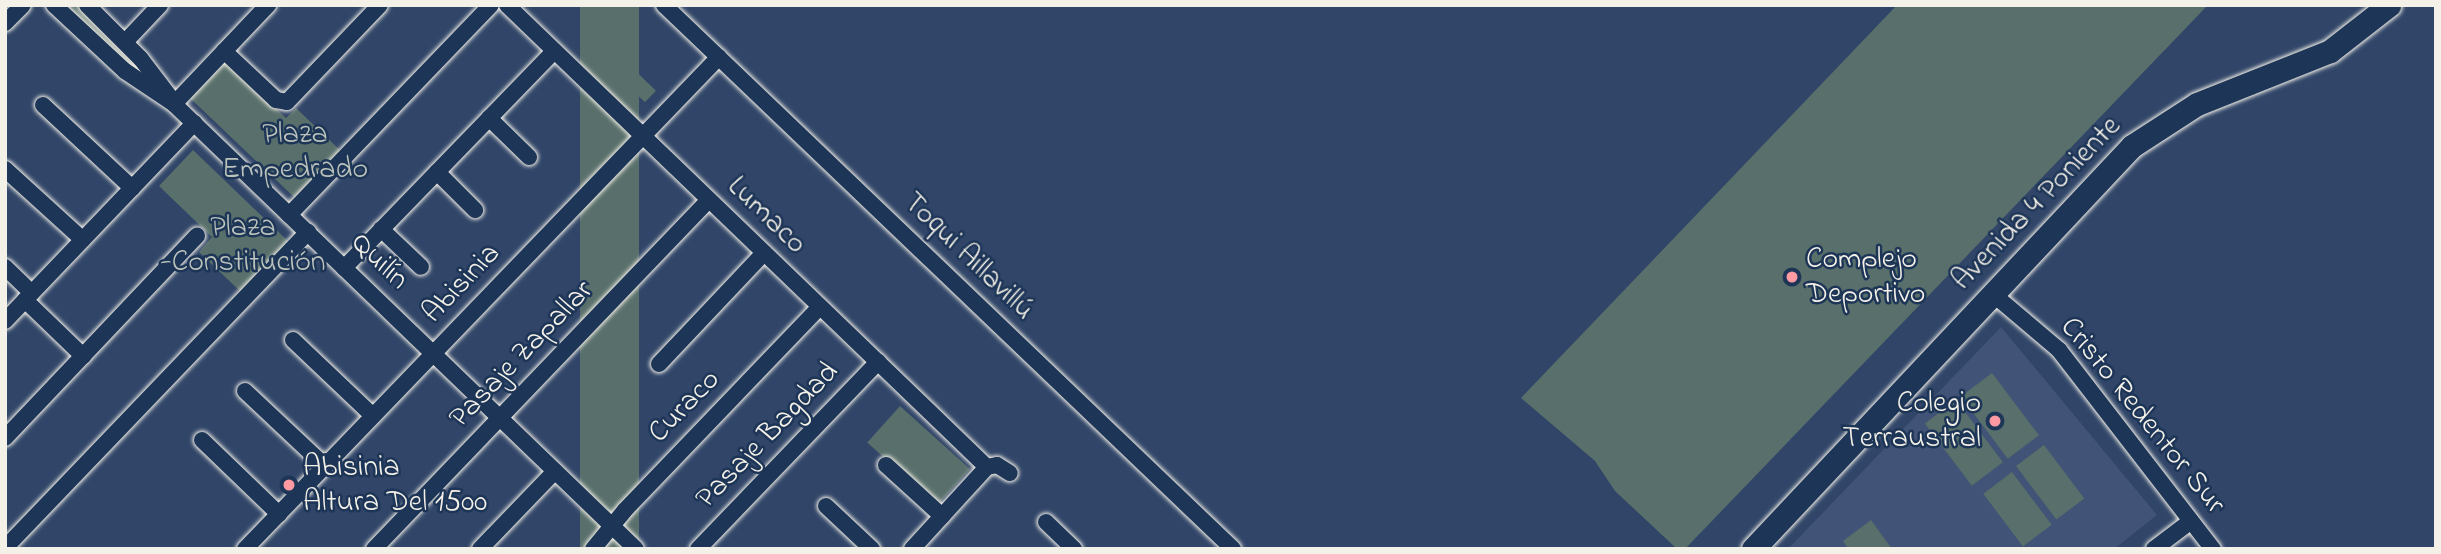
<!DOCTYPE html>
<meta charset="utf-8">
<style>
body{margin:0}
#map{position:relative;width:2441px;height:554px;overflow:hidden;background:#304568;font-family:"Indie Flower",sans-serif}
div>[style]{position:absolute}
.built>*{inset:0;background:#415376}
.green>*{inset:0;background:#586f6b;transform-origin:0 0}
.roads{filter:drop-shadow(0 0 2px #f4f1e8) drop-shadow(0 0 2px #f4f1e8)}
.street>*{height:16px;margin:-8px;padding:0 8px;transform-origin:8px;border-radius:8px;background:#1d3557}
.secondary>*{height:23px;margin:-11.5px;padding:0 11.5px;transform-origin:11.5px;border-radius:11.5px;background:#1d3557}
.dots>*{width:19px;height:19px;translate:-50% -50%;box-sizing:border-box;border:4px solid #1d3557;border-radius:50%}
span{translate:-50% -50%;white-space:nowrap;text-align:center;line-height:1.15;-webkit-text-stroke:5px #1d3557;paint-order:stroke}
.park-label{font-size:30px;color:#bdc4bc}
.street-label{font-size:30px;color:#f4f1e8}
.poi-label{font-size:30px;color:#f4f1e8}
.left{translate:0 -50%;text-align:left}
.right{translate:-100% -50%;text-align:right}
.frame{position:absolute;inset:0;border:7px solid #f4f1e8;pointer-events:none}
</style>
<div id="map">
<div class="built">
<i style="clip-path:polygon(2001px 327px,2157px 515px,2114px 549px,1788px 549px)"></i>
</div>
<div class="green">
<i style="clip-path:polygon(61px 5px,81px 5px,155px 85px,117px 59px)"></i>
<i style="left:580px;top:5px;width:59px;height:657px"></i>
<i style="clip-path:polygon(1897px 5px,2208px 5px,1685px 549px,1677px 549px,1615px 491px,1595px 461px,1521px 398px)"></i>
<i style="left:620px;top:56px;width:50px;height:16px;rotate:44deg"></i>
<i style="clip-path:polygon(225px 60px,286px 118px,296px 108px,342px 152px,296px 199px,190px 98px)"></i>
<i style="clip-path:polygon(193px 150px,290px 243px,242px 293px,199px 252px,212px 237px,159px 186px)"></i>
<i style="left:1992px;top:373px;width:78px;height:39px;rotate:53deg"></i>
<i style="left:1956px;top:400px;width:78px;height:39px;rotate:53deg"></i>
<i style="left:900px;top:406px;width:94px;height:49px;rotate:42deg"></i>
<i style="left:2044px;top:445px;width:67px;height:35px;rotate:53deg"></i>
<i style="left:2012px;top:472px;width:66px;height:36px;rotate:53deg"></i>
<i style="clip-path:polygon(1871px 520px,1892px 549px,1848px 549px,1843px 541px)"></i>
</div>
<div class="roads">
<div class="street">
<i style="left:54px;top:5px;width:97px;rotate:42.9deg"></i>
<i style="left:125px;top:71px;width:59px;rotate:34deg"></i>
<i style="left:174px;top:104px;width:641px;rotate:43.93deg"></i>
<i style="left:87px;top:5px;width:76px;rotate:45deg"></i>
<i style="left:141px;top:59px;width:53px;rotate:52.7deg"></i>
<i style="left:507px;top:5px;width:666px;rotate:43.91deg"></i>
<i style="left:664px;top:5px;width:787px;rotate:43.71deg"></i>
<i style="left:5px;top:23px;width:25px;rotate:-45deg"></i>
<i style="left:125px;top:42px;width:51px;rotate:-46.6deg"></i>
<i style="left:224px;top:51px;width:71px;rotate:43.3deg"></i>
<i style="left:276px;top:100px;width:11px;rotate:10deg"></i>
<i style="left:287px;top:102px;width:134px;rotate:-46.2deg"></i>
<i style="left:174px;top:104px;width:137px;rotate:-46.5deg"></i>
<i style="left:43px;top:105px;width:122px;rotate:43deg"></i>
<i style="left:489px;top:118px;width:56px;rotate:44.3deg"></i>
<i style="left:5px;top:169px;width:105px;rotate:42.3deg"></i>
<i style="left:437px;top:172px;width:54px;rotate:45deg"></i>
<i style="left:289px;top:215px;width:291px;rotate:-46.1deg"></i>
<i style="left:381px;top:229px;width:55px;rotate:43.5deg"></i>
<i style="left:5px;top:267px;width:37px;rotate:44deg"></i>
<i style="left:344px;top:268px;width:302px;rotate:-45.9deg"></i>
<i style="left:1993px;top:294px;width:87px;rotate:40.3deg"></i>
<i style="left:2059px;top:350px;width:252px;rotate:52.3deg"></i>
<i style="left:25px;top:300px;width:81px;rotate:44deg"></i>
<i style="left:5px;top:321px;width:274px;rotate:-46.3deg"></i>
<i style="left:293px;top:340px;width:110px;rotate:43.5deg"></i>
<i style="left:659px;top:364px;width:153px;rotate:-46.6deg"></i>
<i style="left:245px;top:391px;width:110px;rotate:43.2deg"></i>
<i style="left:5px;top:438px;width:279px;rotate:-46.5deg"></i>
<i style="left:202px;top:440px;width:107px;rotate:43.9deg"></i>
<i style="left:886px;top:465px;width:76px;rotate:42.3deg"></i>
<i style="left:987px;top:467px;width:10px;rotate:-11deg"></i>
<i style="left:997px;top:465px;width:15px;rotate:32deg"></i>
<i style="left:826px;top:506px;width:63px;rotate:43.1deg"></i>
<i style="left:1046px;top:522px;width:39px;rotate:44deg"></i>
<i style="left:5px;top:548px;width:438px;rotate:-46.2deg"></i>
<i style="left:245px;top:549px;width:683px;rotate:-46.07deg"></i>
<i style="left:374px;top:549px;width:484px;rotate:-46.2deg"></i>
<i style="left:480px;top:549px;width:108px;rotate:-46.1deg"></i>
<i style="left:593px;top:549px;width:50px;rotate:-50.6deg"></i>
<i style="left:625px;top:510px;width:281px;rotate:-46.2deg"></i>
<i style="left:698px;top:549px;width:260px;rotate:-46.1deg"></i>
<i style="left:912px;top:549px;width:111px;rotate:-47.6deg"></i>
<i style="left:2154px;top:549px;width:46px;rotate:-37.1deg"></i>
</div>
<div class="secondary">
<i style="left:1753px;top:549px;width:553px;rotate:-46.76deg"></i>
<i style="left:2132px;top:146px;width:77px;rotate:-32.9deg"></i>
<i style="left:2197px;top:104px;width:143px;rotate:-21.7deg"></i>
<i style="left:2330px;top:51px;width:75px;rotate:-37.9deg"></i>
</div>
</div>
<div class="dots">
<i style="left:1792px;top:277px;background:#ff9aa2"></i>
<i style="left:1995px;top:421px;background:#ff9aa2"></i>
<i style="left:289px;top:485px;background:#ff9aa2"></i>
</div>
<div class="park-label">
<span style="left:295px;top:152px">Plaza<br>Empedrado</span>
<span style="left:243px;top:245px">Plaza<br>-Constitución</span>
</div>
<div class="street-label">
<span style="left:2037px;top:204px;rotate:-46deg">Avenida 4 Poniente</span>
<span style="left:766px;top:216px;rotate:44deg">Lumaco</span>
<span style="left:968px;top:257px;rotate:44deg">Toqui Aillavillú</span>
<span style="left:379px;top:262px;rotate:44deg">Quilín</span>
<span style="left:462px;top:284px;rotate:-46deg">Abisinia</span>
<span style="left:522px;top:355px;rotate:-46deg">Pasaje Zapallar</span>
<span style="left:685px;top:407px;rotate:-46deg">Curaco</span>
<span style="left:2142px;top:416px;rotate:51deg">Cristo Redentor Sur</span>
<span style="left:768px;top:436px;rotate:-46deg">Pasaje Bagdad</span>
</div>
<div class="poi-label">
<span class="left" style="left:1806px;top:277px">Complejo<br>Deportivo</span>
<span class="right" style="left:1981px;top:421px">Colegio<br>Terraustral</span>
<span class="left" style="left:303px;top:485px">Abisinia<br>Altura Del 1500</span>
</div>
<div class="frame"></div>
</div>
